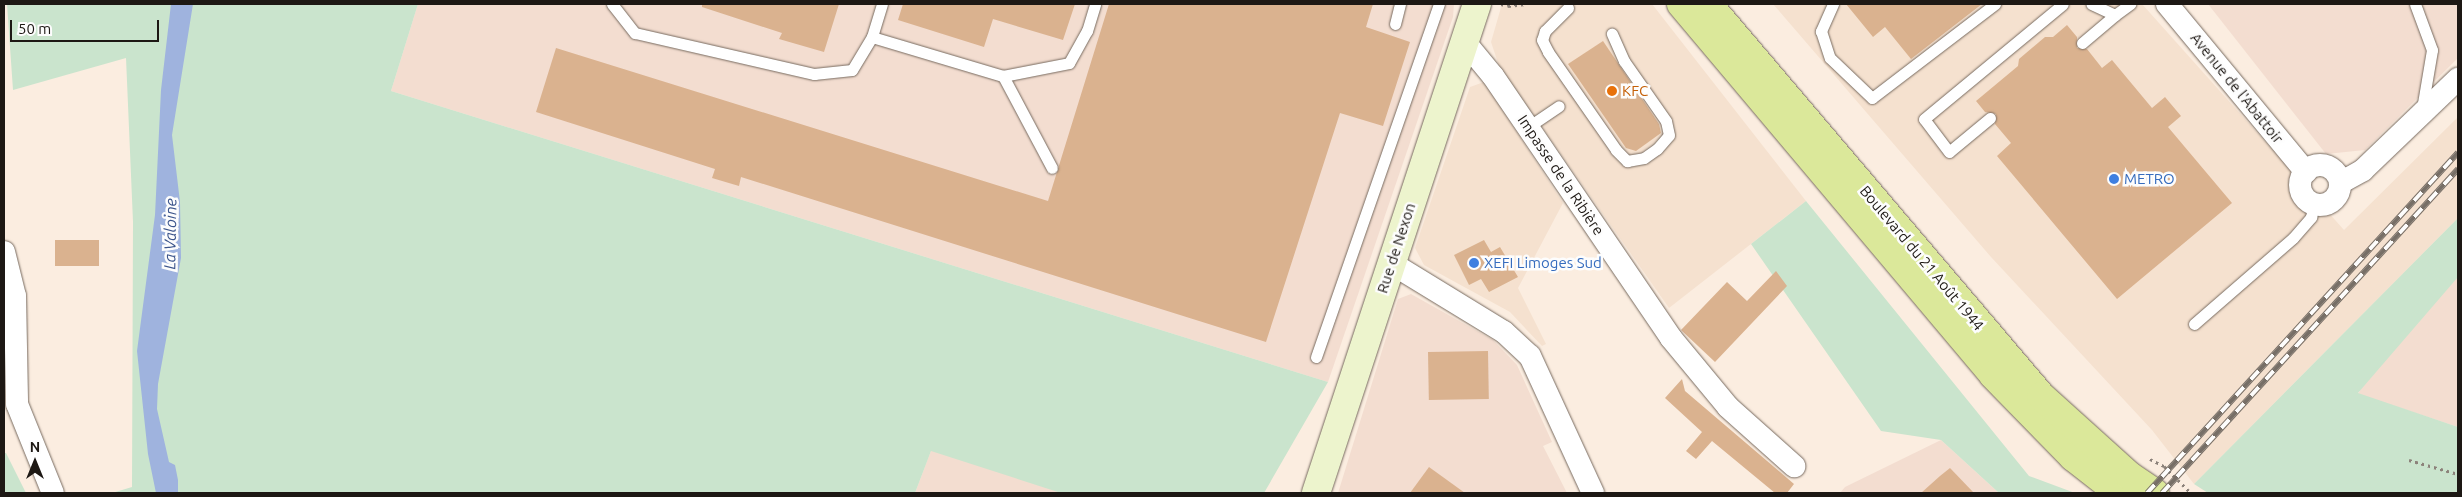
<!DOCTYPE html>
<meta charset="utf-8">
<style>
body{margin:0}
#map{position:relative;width:2462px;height:497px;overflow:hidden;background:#fbede0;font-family:Ubuntu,sans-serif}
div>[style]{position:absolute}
.built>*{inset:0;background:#f5e1cf}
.industrial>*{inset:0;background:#f3ddd0}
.green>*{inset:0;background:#cae4cd}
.water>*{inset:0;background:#9fb3de}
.building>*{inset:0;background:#dab28f;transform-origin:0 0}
.path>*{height:3px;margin-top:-1.5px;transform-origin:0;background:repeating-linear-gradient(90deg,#8c827a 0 2.5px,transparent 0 6.5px)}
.roads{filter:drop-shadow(0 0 1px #776a5f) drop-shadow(0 0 1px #776a5f)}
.lane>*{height:11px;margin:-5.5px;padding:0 5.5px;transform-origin:5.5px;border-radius:5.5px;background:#fff}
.street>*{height:22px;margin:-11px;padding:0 11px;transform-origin:11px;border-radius:11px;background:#fff}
.street>.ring{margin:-11px;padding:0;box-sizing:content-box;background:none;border:22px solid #fff;border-radius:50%}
.secondary>*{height:28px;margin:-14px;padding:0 14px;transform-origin:14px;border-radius:14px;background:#edf4cd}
.primary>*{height:28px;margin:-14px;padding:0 14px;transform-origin:14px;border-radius:14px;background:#dbe89a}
.rail>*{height:5.5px;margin-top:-2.75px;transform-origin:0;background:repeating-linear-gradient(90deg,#fdfdfd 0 11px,#776f67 0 22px);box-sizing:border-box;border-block:1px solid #776f67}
.dots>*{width:14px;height:14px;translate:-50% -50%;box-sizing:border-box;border:2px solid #fdfdfd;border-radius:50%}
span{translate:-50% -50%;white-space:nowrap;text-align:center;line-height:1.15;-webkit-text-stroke:5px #fdfdfd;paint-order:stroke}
.street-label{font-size:15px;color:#1d1814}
.food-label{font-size:15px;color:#c56008}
.left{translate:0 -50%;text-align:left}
.shop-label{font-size:15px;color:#366cbe}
.water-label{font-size:16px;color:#3b548b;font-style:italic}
.frame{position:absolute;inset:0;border:5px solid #1d1814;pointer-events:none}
.north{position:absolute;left:10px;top:437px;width:50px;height:50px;-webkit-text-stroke:4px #fdfdfd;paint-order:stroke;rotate:0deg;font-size:14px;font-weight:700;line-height:20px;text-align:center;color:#1d1814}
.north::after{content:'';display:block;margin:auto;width:18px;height:22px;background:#1d1814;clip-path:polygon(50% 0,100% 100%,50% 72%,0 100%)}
.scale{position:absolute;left:10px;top:20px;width:149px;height:22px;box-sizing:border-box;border:2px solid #1d1814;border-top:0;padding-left:6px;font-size:15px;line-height:18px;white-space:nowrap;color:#1d1814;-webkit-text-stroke:4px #fdfdfd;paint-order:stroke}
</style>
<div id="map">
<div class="built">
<i style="clip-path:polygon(1502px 4px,1652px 4px,1806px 201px,1669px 308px,1499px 66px,1491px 42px)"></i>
<i style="clip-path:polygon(1773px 4px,2142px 4px,2344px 230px,2458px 117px,2458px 218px,2194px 484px,2152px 430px,1991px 257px)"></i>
<i style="clip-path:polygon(1484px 82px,1563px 203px,1518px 288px,1546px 344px,1542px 346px,1510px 312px,1424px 265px,1415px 248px,1470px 87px)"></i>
</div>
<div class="industrial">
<i style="clip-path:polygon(418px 4px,1454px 4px,1453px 17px,1328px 382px,391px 91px)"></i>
<i style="clip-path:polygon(2208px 4px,2458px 4px,2458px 58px,2365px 150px,2326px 154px)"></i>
<i style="clip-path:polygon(2458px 218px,2458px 427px,2358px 394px)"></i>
<i style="clip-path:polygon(1411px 294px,1493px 340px,1517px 365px,1552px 442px,1543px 446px,1567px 493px,1338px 493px,1398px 299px)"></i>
<i style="clip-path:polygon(1941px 440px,1999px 493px,1840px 493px,1845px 487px)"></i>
<i style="clip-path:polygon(932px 448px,1065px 493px,915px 493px)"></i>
</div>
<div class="green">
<i style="clip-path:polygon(7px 4px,418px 4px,391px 91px,1328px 382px,1264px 493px,1061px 493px,931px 451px,915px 493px,112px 493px,132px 487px,133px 222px,126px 58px,13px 90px)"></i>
<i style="clip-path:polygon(1806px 201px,2029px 476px,2075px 493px,1999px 493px,1941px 440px,1881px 431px,1751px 244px)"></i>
<i style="clip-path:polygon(2458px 218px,2458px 277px,2358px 393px,2458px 427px,2458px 493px,2208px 493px,2194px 484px)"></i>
<i style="clip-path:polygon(4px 453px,6px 453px,26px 493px,4px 493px)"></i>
</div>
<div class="water">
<i style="clip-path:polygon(171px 4px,193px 4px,172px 135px,180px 202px,181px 258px,158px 384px,157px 409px,169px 462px,175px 465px,178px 480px,178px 493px,156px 493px,148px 454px,137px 351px,155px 215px,161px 90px)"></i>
</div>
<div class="building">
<i style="clip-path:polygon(702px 4px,839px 4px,824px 52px,779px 39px,782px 33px,702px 7px)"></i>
<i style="clip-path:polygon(903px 4px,1075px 4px,1063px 40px,993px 19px,984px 47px,898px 20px)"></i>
<i style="clip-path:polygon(1109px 4px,1373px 4px,1366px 27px,1410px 42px,1383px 126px,1340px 113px,1266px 342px,741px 177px,739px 186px,712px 178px,715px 169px,536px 112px,556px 48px,1048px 201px)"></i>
<i style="clip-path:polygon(1846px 4px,1982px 4px,1911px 59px,1885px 27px,1873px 37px)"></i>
<i style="clip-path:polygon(2067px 25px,2077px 37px,2077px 48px,2087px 49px,2102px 68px,2112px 60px,2152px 108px,2165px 97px,2181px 116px,2168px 127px,2232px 203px,2117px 299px,1997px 156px,2011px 143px,1995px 124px,1996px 114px,1985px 112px,1976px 101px,2018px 66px,2019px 59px,2045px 37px,2053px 37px)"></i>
<i style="clip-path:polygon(1603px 41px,1659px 124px,1661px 133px,1636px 151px,1626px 148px,1568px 64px)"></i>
<i style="left:55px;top:240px;width:44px;height:26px"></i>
<i style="clip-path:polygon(1484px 240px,1491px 252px,1500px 247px,1518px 277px,1489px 292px,1481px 279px,1469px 285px,1454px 255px)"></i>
<i style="clip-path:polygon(1776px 271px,1787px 286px,1715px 362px,1681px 330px,1727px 282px,1747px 301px)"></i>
<i style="left:1488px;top:351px;width:48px;height:60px;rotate:89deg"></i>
<i style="clip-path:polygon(1682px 379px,1685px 391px,1794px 484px,1787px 493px,1775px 493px,1712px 441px,1696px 459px,1686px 451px,1702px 432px,1665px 398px)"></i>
<i style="clip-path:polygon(1429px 467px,1465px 493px,1410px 493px)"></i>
<i style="clip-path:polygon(1950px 468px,1974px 493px,1921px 493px,1940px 476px)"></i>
</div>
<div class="path">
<i style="left:1501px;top:4px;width:7px;rotate:16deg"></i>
<i style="left:1508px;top:6px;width:19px;rotate:-6deg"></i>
<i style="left:2150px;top:459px;width:16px;rotate:27deg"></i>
<i style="left:2164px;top:466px;width:38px;rotate:45deg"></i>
<i style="left:2409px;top:460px;width:51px;rotate:15.9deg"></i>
</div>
<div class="roads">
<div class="lane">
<i style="left:612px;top:4px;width:37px;rotate:52deg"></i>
<i style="left:635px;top:33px;width:184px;rotate:12.9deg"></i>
<i style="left:814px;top:74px;width:38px;rotate:-6deg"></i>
<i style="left:852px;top:70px;width:39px;rotate:-59deg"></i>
<i style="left:882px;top:4px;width:34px;rotate:107deg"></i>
<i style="left:872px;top:37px;width:137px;rotate:16.6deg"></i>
<i style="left:1003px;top:76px;width:67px;rotate:-11.1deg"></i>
<i style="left:1069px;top:63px;width:37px;rotate:-61deg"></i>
<i style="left:1087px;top:31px;width:28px;rotate:-73deg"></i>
<i style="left:1833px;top:4px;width:30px;rotate:114deg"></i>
<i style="left:1821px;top:31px;width:28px;rotate:72deg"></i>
<i style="left:1830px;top:58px;width:58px;rotate:43.6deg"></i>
<i style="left:1872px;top:98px;width:155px;rotate:-37.4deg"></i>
<i style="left:2415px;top:4px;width:49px;rotate:69.7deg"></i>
<i style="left:2432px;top:50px;width:60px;rotate:99.6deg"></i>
<i style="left:1568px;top:8px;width:33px;rotate:135deg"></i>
<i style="left:1545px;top:31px;width:9px;rotate:108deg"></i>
<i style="left:1542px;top:40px;width:13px;rotate:63deg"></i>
<i style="left:1548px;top:52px;width:119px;rotate:55.2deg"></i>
<i style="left:1616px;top:150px;width:16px;rotate:45deg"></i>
<i style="left:1627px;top:161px;width:17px;rotate:-10deg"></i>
<i style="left:1644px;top:158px;width:16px;rotate:-35deg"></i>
<i style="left:1657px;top:149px;width:18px;rotate:-49deg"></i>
<i style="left:1669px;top:135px;width:14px;rotate:-102deg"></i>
<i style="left:1666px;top:121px;width:73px;rotate:-125deg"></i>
<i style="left:1624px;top:61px;width:30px;rotate:-114deg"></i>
<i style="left:2115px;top:15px;width:19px;rotate:-36deg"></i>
<i style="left:1395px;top:24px;width:21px;rotate:-76deg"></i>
<i style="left:2082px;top:43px;width:43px;rotate:-40.3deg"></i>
<i style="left:2115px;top:15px;width:26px;rotate:-155deg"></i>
<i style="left:1003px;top:76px;width:104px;rotate:62deg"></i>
<i style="left:1990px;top:118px;width:53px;rotate:140.3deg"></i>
<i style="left:1949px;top:152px;width:41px;rotate:-127.1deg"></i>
<i style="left:1924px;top:119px;width:180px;rotate:-39.6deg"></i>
<i style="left:1528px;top:127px;width:37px;rotate:-34deg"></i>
<i style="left:2194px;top:324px;width:131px;rotate:-41deg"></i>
<i style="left:2293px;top:238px;width:28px;rotate:-49deg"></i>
<i style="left:2311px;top:217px;width:13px;rotate:-77deg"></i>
<i style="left:1316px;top:357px;width:374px;rotate:-70.8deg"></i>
</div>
<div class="street">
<i style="left:2167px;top:4px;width:218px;rotate:50.4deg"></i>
<i style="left:1464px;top:41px;width:45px;rotate:50.4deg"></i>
<i style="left:1493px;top:76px;width:317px;rotate:55.8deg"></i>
<i style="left:1671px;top:338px;width:89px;rotate:50.4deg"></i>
<i style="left:1728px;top:407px;width:89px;rotate:41.8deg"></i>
<i class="ring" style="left:2300px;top:165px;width:18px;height:18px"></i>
<i style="left:2340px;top:183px;width:26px;rotate:-29deg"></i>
<i style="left:2363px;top:170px;width:132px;rotate:-43.8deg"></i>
<i style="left:4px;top:252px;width:45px;rotate:76deg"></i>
<i style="left:15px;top:296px;width:108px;rotate:88.9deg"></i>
<i style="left:17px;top:404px;width:96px;rotate:68deg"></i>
<i style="left:1391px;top:263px;width:132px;rotate:31.4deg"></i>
<i style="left:1504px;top:332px;width:35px;rotate:43deg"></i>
<i style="left:1530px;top:356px;width:151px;rotate:65.3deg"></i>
</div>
<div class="secondary">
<i style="left:1316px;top:493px;width:515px;rotate:-71.78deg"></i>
</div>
<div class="primary">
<i style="left:1681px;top:4px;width:485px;rotate:49.9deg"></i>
<i style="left:1993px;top:375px;width:115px;rotate:45.7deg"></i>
<i style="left:2073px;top:457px;width:58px;rotate:38deg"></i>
<i style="left:1708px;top:4px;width:514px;rotate:49.65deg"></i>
<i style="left:2041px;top:396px;width:120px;rotate:42deg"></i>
<i style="left:2130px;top:476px;width:30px;rotate:34deg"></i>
</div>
</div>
<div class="rail">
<i style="left:2147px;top:493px;width:461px;rotate:-47.6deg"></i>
<i style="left:2162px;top:493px;width:439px;rotate:-47.6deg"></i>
</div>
<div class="dots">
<i style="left:1612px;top:91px;background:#e8710a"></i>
<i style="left:2114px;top:179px;background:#3f7fe0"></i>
<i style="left:1474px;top:263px;background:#3f7fe0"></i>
</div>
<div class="street-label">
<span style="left:2237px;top:88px;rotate:51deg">Avenue de l'Abattoir</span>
<span style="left:1561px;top:175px;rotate:56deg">Impasse de la Ribière</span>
<span style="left:1396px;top:248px;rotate:-72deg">Rue de Nexon</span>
<span style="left:1922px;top:258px;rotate:50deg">Boulevard du 21 Août 1944</span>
</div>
<div class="food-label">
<span class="left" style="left:1622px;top:91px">KFC</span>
</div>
<div class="shop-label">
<span class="left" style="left:2124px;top:179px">METRO</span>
<span class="left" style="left:1484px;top:263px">XEFI Limoges Sud</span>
</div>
<div class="water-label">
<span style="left:170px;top:234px;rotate:-89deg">La Valoine</span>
</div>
<div class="frame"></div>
<div class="north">N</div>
<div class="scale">50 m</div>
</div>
